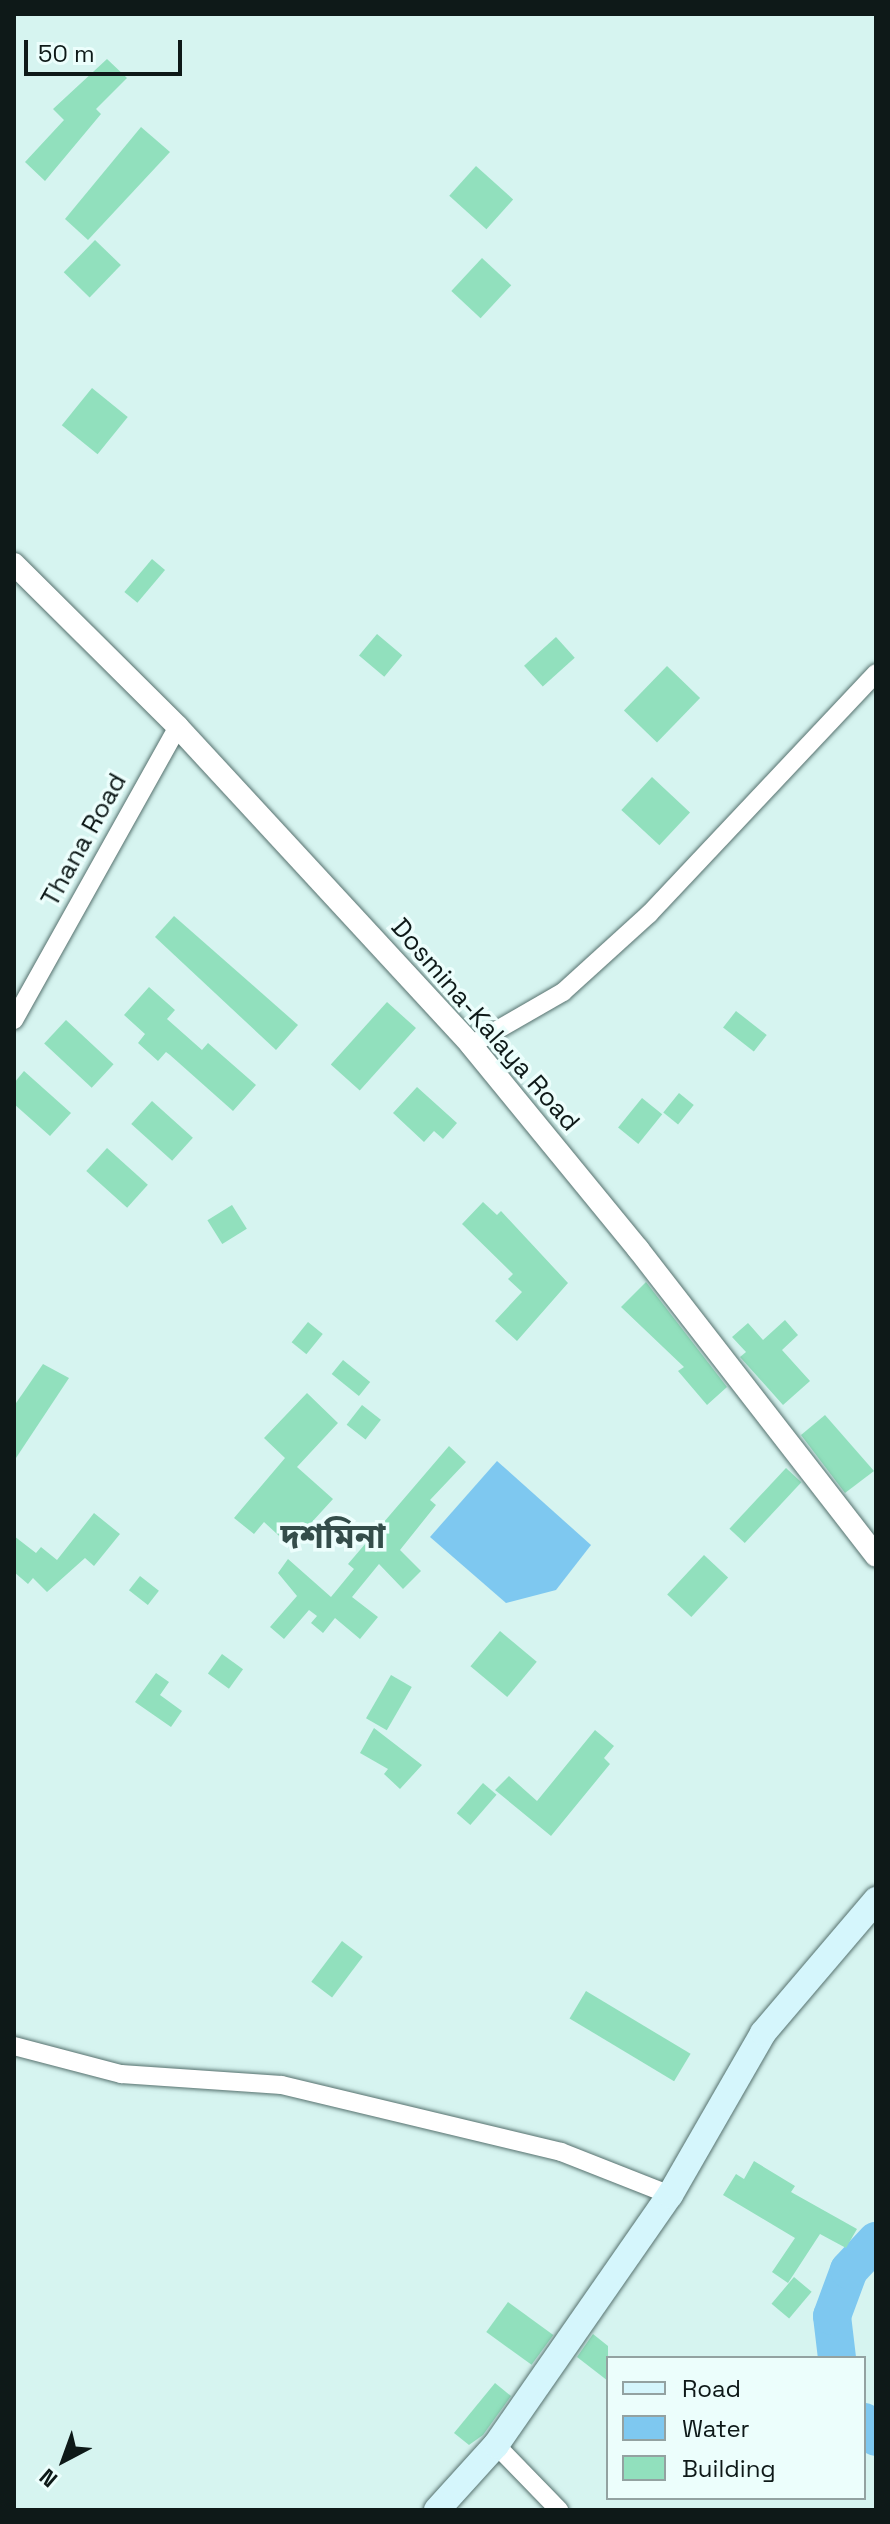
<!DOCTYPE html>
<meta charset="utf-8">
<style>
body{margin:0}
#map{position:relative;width:890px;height:2524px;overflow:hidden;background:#d6f4f0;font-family:"Space Grotesk","Noto Sans Bengali",sans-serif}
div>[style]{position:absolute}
.water>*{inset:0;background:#7ec8f0}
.river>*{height:38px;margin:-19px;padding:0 19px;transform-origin:19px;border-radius:19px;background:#7ec8f0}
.building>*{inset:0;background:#91e0bd;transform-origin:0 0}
.roads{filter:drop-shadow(0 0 2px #56716e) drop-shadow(0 0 2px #56716e)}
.minor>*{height:18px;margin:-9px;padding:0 9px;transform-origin:9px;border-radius:9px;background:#fff}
.tertiary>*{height:22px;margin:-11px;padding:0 11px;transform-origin:11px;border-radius:11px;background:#fff}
.secondary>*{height:26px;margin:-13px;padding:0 13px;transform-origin:13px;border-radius:13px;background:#d5f6fc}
span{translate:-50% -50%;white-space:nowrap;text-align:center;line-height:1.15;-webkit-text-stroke:7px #ecfefc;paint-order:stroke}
.street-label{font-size:26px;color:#0e1918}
.district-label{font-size:34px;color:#344d4a;font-weight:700}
.frame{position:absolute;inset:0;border:16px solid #0e1918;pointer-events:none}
.legend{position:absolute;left:606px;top:2356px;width:260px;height:144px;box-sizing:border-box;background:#ecfefc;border:2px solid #93a2a1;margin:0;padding:10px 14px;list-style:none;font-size:24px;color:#0e1918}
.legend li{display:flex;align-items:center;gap:16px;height:40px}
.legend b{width:40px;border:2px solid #93a2a1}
.north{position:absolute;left:24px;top:2420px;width:80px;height:80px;-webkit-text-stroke:6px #ecfefc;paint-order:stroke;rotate:221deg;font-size:22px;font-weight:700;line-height:32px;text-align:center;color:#0e1918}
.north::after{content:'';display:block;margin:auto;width:28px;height:36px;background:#0e1918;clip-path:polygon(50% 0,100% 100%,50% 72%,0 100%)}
.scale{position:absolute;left:24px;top:40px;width:158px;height:36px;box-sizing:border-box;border:4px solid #0e1918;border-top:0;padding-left:10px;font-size:24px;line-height:28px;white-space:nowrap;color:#0e1918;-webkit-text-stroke:6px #ecfefc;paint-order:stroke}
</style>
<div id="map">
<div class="water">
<i style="clip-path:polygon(497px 1461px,591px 1545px,556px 1590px,506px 1603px,430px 1537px)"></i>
</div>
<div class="river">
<i style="left:837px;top:2358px;width:42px;rotate:-96.8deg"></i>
<i style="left:832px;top:2316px;width:49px;rotate:-69.7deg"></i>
<i style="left:849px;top:2270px;width:40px;rotate:-47deg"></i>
<i style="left:864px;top:2422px;width:19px;rotate:51deg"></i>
</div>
<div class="building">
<i style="clip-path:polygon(107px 59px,127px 78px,96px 109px,101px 114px,45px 181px,25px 162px,64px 120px,53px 109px)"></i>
<i style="clip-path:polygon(141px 127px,170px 152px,88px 240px,65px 219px)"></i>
<i style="left:476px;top:166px;width:50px;height:40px;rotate:42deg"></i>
<i style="left:95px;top:240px;width:36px;height:45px;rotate:44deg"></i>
<i style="left:482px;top:258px;width:40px;height:45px;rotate:43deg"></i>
<i style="left:92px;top:388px;width:46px;height:48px;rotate:39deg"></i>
<i style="left:152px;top:559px;width:17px;height:43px;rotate:40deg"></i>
<i style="left:377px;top:634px;width:33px;height:28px;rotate:40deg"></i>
<i style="left:556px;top:637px;width:28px;height:43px;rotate:48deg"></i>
<i style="left:667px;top:666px;width:46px;height:62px;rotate:44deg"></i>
<i style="left:652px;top:777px;width:52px;height:45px;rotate:43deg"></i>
<i style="clip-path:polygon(174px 916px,298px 1025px,276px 1050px,155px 937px)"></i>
<i style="clip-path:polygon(149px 987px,175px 1010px,167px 1019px,202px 1050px,208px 1043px,256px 1085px,233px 1111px,170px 1055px,166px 1052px,158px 1061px,138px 1043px,145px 1034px,124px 1015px)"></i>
<i style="left:387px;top:1002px;width:39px;height:84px;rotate:42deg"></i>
<i style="left:736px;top:1011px;width:39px;height:21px;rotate:38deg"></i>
<i style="left:66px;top:1020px;width:65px;height:32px;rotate:43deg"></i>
<i style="clip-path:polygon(24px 1071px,71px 1113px,50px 1136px,14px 1104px,14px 1083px)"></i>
<i style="clip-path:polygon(417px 1087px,457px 1123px,443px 1139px,434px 1131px,424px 1142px,393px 1113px)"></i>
<i style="left:679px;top:1093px;width:19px;height:25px;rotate:39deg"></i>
<i style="left:642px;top:1098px;width:26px;height:38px;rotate:39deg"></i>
<i style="left:152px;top:1101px;width:55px;height:31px;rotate:42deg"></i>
<i style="left:107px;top:1148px;width:55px;height:31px;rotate:42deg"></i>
<i style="clip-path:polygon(483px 1202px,497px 1215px,501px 1211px,568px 1283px,517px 1341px,495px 1321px,522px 1292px,508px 1279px,513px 1274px,462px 1224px)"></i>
<i style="left:232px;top:1205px;width:28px;height:29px;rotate:58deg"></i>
<i style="clip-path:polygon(646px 1282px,727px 1387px,707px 1405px,678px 1371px,684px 1367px,621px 1307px)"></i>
<i style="clip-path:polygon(785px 1320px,798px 1335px,782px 1350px,810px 1381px,783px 1405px,740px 1357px,746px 1352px,732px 1337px,748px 1323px,763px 1340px)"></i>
<i style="left:308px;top:1322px;width:19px;height:26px;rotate:39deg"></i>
<i style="left:343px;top:1360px;width:35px;height:18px;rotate:39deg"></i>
<i style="clip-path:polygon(43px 1364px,69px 1378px,14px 1461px,14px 1406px)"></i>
<i style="clip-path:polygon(307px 1393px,338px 1423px,297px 1467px,333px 1499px,290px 1546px,264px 1522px,254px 1534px,234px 1518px,285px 1458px,264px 1438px)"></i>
<i style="left:362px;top:1405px;width:24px;height:25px;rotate:38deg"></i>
<i style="clip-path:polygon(825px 1415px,874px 1471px,845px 1493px,801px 1435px)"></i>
<i style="clip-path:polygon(449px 1446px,466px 1462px,430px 1500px,436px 1505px,400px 1550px,421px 1571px,403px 1589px,379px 1564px,352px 1597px,378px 1617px,360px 1639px,335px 1618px,323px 1633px,311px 1623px,317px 1616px,309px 1610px,284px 1639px,270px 1627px,297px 1596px,278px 1573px,288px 1559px,331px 1597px,354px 1569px,348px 1564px)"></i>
<i style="left:786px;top:1468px;width:21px;height:83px;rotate:43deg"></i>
<i style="clip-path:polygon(94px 1513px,120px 1534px,94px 1566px,85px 1558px,47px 1592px,33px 1578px,28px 1584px,14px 1572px,14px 1536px,36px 1553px,41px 1547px,57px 1560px)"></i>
<i style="left:704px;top:1555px;width:33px;height:54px;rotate:43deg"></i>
<i style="left:140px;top:1576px;width:24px;height:18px;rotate:38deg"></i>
<i style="left:500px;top:1631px;width:48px;height:46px;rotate:40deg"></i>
<i style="left:222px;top:1654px;width:26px;height:24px;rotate:36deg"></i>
<i style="clip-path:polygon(156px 1673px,169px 1682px,160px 1695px,182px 1711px,171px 1727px,135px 1702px)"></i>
<i style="left:391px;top:1675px;width:24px;height:50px;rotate:30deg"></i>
<i style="clip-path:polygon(374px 1728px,422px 1765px,400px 1789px,384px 1774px,388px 1769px,360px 1753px)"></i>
<i style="clip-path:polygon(595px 1730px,614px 1746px,604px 1758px,610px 1764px,551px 1836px,495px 1790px,509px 1776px,537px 1801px)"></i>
<i style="left:483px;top:1783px;width:18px;height:40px;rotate:41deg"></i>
<i style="left:342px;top:1941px;width:26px;height:51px;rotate:37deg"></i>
<i style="left:586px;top:1991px;width:122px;height:32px;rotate:31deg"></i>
<i style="clip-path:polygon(754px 2161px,795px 2186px,791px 2192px,857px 2229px,846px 2248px,820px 2234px,788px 2283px,772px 2272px,795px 2238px,723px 2195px,736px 2174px,744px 2179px)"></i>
<i style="left:794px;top:2277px;width:23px;height:35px;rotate:40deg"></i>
<i style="left:508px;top:2302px;width:56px;height:37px;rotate:36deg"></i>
<i style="clip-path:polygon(593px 2334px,608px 2346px,608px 2381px,577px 2357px)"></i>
<i style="clip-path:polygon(495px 2383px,511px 2396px,483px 2435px,469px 2445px,454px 2433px)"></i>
</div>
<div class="roads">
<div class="minor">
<i style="left:14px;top:1020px;width:336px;rotate:-60.8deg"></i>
<i style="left:471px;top:1045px;width:106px;rotate:-29.9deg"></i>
<i style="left:563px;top:992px;width:116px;rotate:-42.2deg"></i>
<i style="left:649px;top:914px;width:331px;rotate:-46.7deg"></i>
<i style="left:14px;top:2046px;width:111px;rotate:14.7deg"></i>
<i style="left:121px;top:2074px;width:161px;rotate:3.9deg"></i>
<i style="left:282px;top:2085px;width:287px;rotate:13.5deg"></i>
<i style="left:561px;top:2152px;width:117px;rotate:21.5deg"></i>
<i style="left:496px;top:2445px;width:91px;rotate:45.9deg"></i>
</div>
<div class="tertiary">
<i style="left:14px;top:564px;width:231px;rotate:44.8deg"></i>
<i style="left:178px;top:727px;width:432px;rotate:47.3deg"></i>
<i style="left:471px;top:1045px;width:264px;rotate:50.7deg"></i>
<i style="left:638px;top:1249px;width:388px;rotate:52.2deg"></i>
</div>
<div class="secondary">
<i style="left:437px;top:2510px;width:88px;rotate:-47.8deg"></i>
<i style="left:496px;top:2445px;width:305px;rotate:-55.2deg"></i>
<i style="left:670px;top:2195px;width:187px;rotate:-60.1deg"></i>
<i style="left:763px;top:2033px;width:175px;rotate:-49.6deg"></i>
</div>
</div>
<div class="street-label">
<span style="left:84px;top:840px;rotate:-61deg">Thana Road</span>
<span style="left:485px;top:1025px;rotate:49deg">Dosmina-Kalaya Road</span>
</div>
<div class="district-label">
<span style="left:333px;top:1537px">দশমিনা</span>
</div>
<div class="frame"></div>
<ul class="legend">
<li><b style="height:10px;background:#d5f6fc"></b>Road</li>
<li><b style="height:22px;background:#7ec8f0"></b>Water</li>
<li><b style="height:22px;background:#91e0bd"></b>Building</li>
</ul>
<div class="north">N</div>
<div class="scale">50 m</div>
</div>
